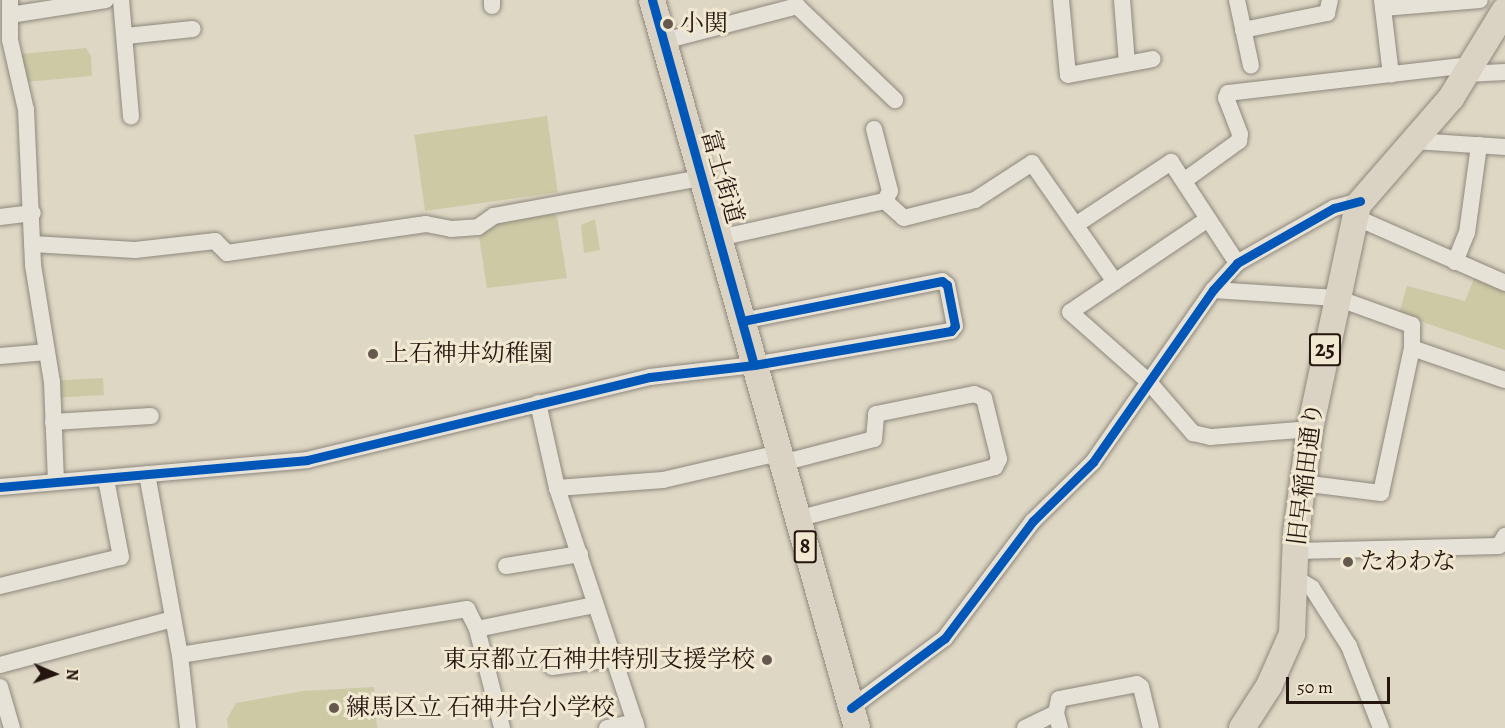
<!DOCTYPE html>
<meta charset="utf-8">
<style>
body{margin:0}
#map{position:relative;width:1505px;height:728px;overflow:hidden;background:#ded7c4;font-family:Alegreya,"Noto Serif JP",serif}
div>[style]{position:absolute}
.green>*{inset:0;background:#ccc9a5;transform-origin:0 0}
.roads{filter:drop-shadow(0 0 2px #8e887d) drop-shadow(0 0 2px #8e887d)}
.street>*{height:16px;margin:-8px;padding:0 8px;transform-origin:8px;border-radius:8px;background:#e6e2d8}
.primary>*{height:26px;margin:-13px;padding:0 13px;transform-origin:13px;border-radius:13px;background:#dad2c3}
.cycleway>*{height:9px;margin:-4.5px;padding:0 4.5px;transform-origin:4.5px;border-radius:4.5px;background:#0057b8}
.dots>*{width:16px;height:16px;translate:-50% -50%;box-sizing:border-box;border:3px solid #f1e8d2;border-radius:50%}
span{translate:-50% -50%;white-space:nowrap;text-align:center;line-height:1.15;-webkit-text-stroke:6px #f1e8d2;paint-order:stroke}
.shield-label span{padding:2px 4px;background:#f1e8d2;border:2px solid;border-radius:4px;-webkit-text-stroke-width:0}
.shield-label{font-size:22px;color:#24150f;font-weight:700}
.poi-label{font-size:24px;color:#24150f}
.left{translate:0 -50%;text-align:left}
.right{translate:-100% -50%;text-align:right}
.street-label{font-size:24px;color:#24150f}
.north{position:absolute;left:24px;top:644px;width:60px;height:60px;-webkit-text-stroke:4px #f1e8d2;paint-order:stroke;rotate:92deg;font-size:16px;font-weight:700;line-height:24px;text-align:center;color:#24150f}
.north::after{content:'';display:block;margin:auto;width:21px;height:27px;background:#24150f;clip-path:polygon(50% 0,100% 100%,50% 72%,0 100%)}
.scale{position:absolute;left:1286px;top:677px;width:104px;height:27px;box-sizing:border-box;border:3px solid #24150f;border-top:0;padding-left:8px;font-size:18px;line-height:21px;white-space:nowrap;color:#24150f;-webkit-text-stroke:4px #f1e8d2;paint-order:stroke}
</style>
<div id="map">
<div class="green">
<i style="clip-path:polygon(86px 48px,91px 56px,92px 76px,25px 82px,20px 54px)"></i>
<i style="left:547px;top:116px;width:77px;height:134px;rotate:82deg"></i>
<i style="clip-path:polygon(552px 212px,557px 216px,567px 278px,487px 288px,479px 237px,494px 222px)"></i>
<i style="clip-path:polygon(595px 219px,600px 250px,584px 253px,581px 225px)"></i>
<i style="clip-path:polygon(1476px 274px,1505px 288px,1505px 350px,1399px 314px,1407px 286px,1465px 301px)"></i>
<i style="left:103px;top:378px;width:17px;height:47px;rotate:87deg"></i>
<i style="clip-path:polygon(374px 687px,377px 728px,228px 728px,227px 719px,236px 703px,303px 691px)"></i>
</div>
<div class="roads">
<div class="street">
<i style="left:10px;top:0;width:40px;rotate:90deg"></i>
<i style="left:10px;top:40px;width:72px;rotate:77.1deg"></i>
<i style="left:26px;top:110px;width:155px;rotate:87.4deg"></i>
<i style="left:33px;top:265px;width:119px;rotate:80.8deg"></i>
<i style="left:52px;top:382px;width:98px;rotate:87.7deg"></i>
<i style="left:121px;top:0;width:117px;rotate:85.1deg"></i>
<i style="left:492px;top:0;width:6px;rotate:90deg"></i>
<i style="left:1061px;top:0;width:75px;rotate:84.7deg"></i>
<i style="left:1068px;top:75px;width:86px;rotate:-10.7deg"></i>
<i style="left:1122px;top:0;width:63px;rotate:85.5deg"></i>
<i style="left:1237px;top:0;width:67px;rotate:78deg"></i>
<i style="left:1382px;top:0;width:8px;rotate:83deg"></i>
<i style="left:1383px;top:8px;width:97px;rotate:-4.7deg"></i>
<i style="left:1383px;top:8px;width:67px;rotate:83.2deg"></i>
<i style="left:10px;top:15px;width:97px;rotate:-8.9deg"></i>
<i style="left:1243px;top:30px;width:86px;rotate:-11.4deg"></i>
<i style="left:1327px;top:13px;width:13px;rotate:-77deg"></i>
<i style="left:126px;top:36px;width:67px;rotate:-6deg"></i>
<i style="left:664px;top:41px;width:138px;rotate:-14.7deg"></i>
<i style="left:797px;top:6px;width:136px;rotate:43.8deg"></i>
<i style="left:1466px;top:74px;width:39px;rotate:-3deg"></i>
<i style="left:874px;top:129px;width:64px;rotate:75.5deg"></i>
<i style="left:890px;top:191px;width:11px;rotate:117deg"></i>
<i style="left:1415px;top:141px;width:90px;rotate:3.8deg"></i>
<i style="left:1185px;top:180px;width:67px;rotate:-35.8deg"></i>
<i style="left:1239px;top:141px;width:7px;rotate:-82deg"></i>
<i style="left:1240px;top:134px;width:39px;rotate:-111deg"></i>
<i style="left:1226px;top:98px;width:5px;rotate:-68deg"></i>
<i style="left:1228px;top:93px;width:245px;rotate:-6.6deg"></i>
<i style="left:0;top:217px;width:33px;rotate:-7deg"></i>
<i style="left:1355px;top:217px;width:164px;rotate:23.7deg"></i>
<i style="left:1208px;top:219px;width:166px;rotate:146deg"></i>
<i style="left:1070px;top:312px;width:104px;rotate:41.5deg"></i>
<i style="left:1148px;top:381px;width:69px;rotate:49.1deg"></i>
<i style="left:1193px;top:433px;width:18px;rotate:13deg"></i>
<i style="left:1211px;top:437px;width:99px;rotate:-4.6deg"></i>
<i style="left:1077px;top:224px;width:113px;rotate:-33.4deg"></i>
<i style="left:1171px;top:162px;width:121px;rotate:56.8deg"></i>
<i style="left:719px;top:238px;width:170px;rotate:-12.6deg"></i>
<i style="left:885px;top:201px;width:25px;rotate:42deg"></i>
<i style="left:904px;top:218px;width:73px;rotate:-14.2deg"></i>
<i style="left:975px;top:200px;width:68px;rotate:-33deg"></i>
<i style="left:1032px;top:163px;width:145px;rotate:55.1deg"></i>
<i style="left:32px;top:244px;width:103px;rotate:3.3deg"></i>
<i style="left:135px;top:250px;width:81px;rotate:-6.4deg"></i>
<i style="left:215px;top:241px;width:17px;rotate:45deg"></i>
<i style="left:227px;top:253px;width:201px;rotate:-8.3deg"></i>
<i style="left:426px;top:224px;width:25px;rotate:11deg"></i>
<i style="left:451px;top:229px;width:27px;rotate:-4deg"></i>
<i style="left:478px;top:227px;width:19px;rotate:-35deg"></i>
<i style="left:494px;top:216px;width:211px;rotate:-10.4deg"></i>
<i style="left:1455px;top:262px;width:31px;rotate:-68deg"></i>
<i style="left:1467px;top:233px;width:89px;rotate:-82.2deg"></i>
<i style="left:1213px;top:290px;width:124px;rotate:3.7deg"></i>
<i style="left:1337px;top:298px;width:80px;rotate:19.8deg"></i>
<i style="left:1412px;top:325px;width:23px;rotate:90deg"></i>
<i style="left:1412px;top:348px;width:148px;rotate:102.1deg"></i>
<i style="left:1381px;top:493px;width:80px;rotate:-172.8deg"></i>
<i style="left:1412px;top:348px;width:98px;rotate:19deg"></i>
<i style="left:0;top:356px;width:47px;rotate:-4.9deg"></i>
<i style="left:538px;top:403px;width:87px;rotate:77.4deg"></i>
<i style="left:557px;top:488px;width:253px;rotate:71.6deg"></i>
<i style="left:53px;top:422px;width:98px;rotate:-3.5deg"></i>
<i style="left:782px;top:463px;width:95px;rotate:-14.6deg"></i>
<i style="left:874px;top:439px;width:25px;rotate:-85deg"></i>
<i style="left:876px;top:414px;width:100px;rotate:-11.5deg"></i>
<i style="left:974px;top:394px;width:11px;rotate:22deg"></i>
<i style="left:984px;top:398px;width:63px;rotate:76.2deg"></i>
<i style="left:999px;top:459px;width:9px;rotate:117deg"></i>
<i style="left:995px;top:467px;width:205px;rotate:165.3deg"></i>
<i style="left:147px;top:474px;width:184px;rotate:79.7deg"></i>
<i style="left:180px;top:655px;width:73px;rotate:83.7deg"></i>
<i style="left:0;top:487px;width:308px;rotate:-5deg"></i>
<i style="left:307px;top:460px;width:353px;rotate:-13.6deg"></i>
<i style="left:650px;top:377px;width:105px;rotate:-6.6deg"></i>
<i style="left:754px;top:365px;width:200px;rotate:-9.8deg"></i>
<i style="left:951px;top:331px;width:6px;rotate:-51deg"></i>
<i style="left:955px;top:326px;width:42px;rotate:-101deg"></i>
<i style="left:947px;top:285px;width:6px;rotate:-141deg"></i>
<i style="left:942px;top:281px;width:204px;rotate:168.7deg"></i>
<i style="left:557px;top:488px;width:106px;rotate:-4.3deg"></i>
<i style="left:663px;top:480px;width:119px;rotate:-13.1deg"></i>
<i style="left:1296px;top:551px;width:203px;rotate:-1.4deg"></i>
<i style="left:1499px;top:546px;width:12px;rotate:-59deg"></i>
<i style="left:506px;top:566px;width:75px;rotate:-9.2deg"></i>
<i style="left:1294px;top:577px;width:21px;rotate:31deg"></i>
<i style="left:1312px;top:588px;width:69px;rotate:57.5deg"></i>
<i style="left:1349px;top:646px;width:88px;rotate:68.7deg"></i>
<i style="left:0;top:586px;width:124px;rotate:-13.5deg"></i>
<i style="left:121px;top:557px;width:79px;rotate:-100.9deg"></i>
<i style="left:477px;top:629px;width:119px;rotate:-11.6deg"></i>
<i style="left:180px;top:655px;width:291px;rotate:-9.1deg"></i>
<i style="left:467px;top:609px;width:22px;rotate:63deg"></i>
<i style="left:477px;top:629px;width:102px;rotate:75.8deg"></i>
<i style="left:0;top:665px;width:179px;rotate:-14.9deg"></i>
<i style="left:552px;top:667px;width:62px;rotate:-7.5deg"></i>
<i style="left:0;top:687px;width:43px;rotate:73.7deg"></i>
<i style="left:851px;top:708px;width:117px;rotate:-36.7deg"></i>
<i style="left:945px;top:638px;width:146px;rotate:-53.1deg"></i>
<i style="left:1033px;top:521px;width:84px;rotate:-44.5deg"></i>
<i style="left:1093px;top:462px;width:210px;rotate:-55.1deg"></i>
<i style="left:1213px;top:290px;width:36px;rotate:-48deg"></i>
<i style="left:1237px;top:263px;width:112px;rotate:-29.6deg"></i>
<i style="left:1334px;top:208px;width:27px;rotate:-15deg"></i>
<i style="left:1056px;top:713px;width:16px;rotate:75deg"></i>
<i style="left:607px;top:728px;width:29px;rotate:-12deg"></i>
<i style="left:1025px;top:728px;width:34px;rotate:-26deg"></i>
<i style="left:1056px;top:713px;width:14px;rotate:-78deg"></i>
<i style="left:1059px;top:699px;width:79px;rotate:-10.9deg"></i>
<i style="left:1137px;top:684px;width:5px;rotate:37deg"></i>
<i style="left:1141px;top:687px;width:42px;rotate:76.3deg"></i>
</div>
<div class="primary">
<i style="left:652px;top:0;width:756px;rotate:74.27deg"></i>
<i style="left:1242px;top:728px;width:50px;rotate:-57.3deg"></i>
<i style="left:1269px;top:686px;width:57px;rotate:-66.1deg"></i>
<i style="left:1292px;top:634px;width:101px;rotate:-87.7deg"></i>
<i style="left:1296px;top:533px;width:105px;rotate:-82.3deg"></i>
<i style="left:1310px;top:429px;width:229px;rotate:-77.9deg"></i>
<i style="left:1358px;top:205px;width:142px;rotate:-49deg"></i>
<i style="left:1451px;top:98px;width:103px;rotate:-58.5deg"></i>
</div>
</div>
<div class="cycleway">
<i style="left:652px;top:0;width:379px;rotate:74.4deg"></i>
<i style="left:0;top:487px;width:308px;rotate:-5deg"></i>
<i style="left:307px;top:460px;width:353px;rotate:-13.6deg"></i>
<i style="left:650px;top:377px;width:105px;rotate:-6.6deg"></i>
<i style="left:754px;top:365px;width:200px;rotate:-9.8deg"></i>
<i style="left:951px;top:331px;width:6px;rotate:-51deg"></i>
<i style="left:955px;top:326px;width:42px;rotate:-101deg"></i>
<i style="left:947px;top:285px;width:6px;rotate:-141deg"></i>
<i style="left:942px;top:281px;width:204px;rotate:168.7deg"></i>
<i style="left:851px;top:708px;width:117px;rotate:-36.7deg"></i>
<i style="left:945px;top:638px;width:146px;rotate:-53.1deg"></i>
<i style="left:1033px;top:521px;width:84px;rotate:-44.5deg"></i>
<i style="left:1093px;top:462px;width:210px;rotate:-55.1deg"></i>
<i style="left:1213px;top:290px;width:36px;rotate:-48deg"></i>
<i style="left:1237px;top:263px;width:112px;rotate:-29.6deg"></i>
<i style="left:1334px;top:208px;width:27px;rotate:-15deg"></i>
</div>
<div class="dots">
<i style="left:668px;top:24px;background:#65594e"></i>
<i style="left:373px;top:354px;background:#65594e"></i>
<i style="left:1348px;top:562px;background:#65594e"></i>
<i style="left:767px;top:660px;background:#65594e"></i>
<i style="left:334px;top:708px;background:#65594e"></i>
</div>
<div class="shield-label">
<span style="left:1325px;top:350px">25</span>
<span style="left:805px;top:547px">8</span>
</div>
<div class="poi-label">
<span class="left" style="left:680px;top:24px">小関</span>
<span class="left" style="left:385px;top:354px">上石神井幼稚園</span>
<span class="left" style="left:1360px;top:562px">たわわな</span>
<span class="right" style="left:755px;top:660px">東京都立石神井特別支援学校</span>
<span class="left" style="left:346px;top:708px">練馬区立 石神井台小学校</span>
</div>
<div class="street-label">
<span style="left:722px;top:177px;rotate:74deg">富士街道</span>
<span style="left:1306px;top:474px;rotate:-83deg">旧早稲田通り</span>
</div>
<div class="north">N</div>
<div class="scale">50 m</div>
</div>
